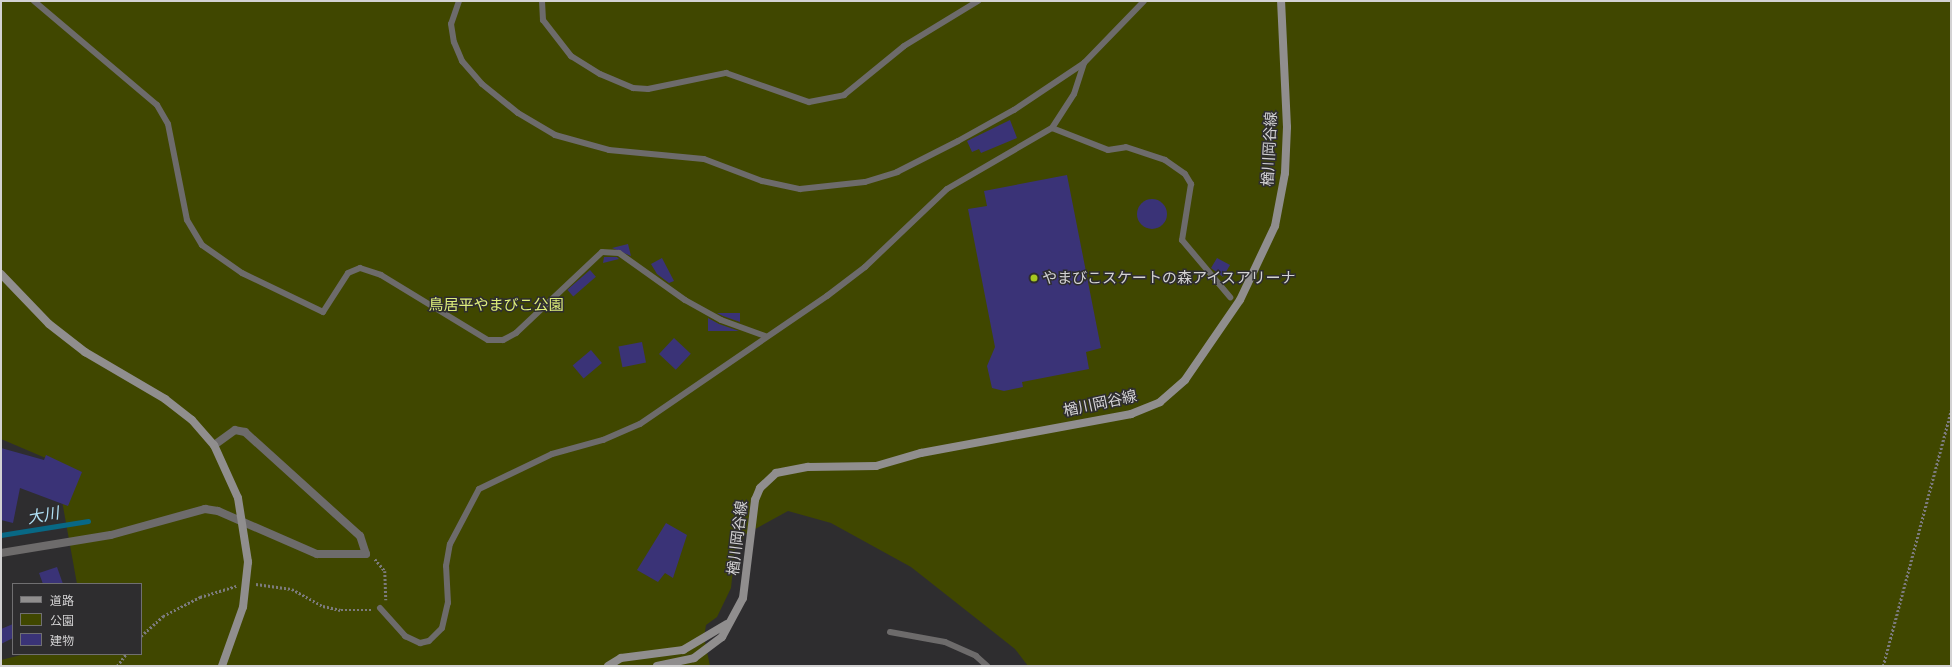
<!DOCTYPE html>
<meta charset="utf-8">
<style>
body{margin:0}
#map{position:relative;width:1952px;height:667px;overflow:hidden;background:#2e2d2f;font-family:Commissioner,"Noto Sans JP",sans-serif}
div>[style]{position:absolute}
.green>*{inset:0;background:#404700}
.stream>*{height:4.5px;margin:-2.25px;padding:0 2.25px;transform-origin:2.25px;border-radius:2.25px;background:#086885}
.building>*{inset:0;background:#3a3377;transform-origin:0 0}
.round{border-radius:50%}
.path>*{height:2.5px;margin-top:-1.25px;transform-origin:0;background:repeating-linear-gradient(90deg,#7c7b7d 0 2px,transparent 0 4px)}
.lane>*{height:6px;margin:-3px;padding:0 3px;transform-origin:3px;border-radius:3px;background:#6d6b6b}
.street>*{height:8px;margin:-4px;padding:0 4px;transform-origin:4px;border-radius:4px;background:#6d6b6b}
.secondary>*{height:8px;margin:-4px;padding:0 4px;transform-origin:4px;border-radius:4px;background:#908e8e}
.dots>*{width:11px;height:11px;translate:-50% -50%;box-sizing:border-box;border:2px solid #2e2d2f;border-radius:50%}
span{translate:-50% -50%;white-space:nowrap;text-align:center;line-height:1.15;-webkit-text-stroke:3px #2e2d2f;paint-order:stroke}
.street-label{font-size:15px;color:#d3d2d3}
.poi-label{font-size:15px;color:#d3d2d3}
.left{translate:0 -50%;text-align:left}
.park-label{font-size:15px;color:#dfef7b}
.water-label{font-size:16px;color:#b1e1f6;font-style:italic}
.frame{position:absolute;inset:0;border:2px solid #d3d2d3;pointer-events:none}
.legend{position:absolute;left:12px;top:583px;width:130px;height:72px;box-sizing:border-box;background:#2e2d2f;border:1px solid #706f71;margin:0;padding:5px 7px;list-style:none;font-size:12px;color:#d3d2d3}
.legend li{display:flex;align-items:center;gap:8px;height:20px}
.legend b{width:20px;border:1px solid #706f71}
</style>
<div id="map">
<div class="green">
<i style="clip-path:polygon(1px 1px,1951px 1px,1951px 666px,1028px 666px,1015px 649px,911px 567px,831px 523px,788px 511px,746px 534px,735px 550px,731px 588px,717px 617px,706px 625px,704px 637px,710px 666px,1px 666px,1px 660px,25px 654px,141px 654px,141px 584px,77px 584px,55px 462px,1px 439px)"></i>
</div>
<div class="stream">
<i style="left:1px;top:535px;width:88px;rotate:-9.1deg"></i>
</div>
<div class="building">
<i style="clip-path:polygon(1010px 120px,1017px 138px,981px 153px,979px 149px,972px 152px,967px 141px)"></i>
<i style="clip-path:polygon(1067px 175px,1101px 348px,1086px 352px,1089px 369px,1022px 382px,1023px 387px,1004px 391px,992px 388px,987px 366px,995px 347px,968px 209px,987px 206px,984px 191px)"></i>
<i class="round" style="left:1137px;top:199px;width:30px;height:30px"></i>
<i style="clip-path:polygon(628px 244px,631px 256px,612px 248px)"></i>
<i style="clip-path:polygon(604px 257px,617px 257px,619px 259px,603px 263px)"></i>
<i style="clip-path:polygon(662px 258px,674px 281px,669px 283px,657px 274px,651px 264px)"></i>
<i style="clip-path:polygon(1217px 258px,1230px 265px,1223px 277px,1211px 268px)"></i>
<i style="left:590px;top:270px;width:9px;height:30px;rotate:49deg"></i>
<i style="clip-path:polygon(717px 313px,740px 313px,740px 322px,723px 316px)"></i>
<i style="clip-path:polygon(708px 318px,719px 324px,739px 331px,708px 331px)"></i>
<i style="left:674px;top:338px;width:23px;height:22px;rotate:43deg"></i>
<i style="left:642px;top:342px;width:21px;height:24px;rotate:79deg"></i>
<i style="left:591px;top:350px;width:17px;height:24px;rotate:50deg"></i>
<i style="clip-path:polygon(1px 448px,44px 460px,46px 455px,82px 472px,68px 506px,20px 488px,13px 523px,1px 520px)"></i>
<i style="clip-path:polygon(666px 523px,687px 535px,673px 578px,665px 573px,658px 582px,637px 570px)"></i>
<i style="clip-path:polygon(57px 567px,63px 584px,43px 584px,39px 573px)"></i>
<i style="clip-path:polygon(13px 624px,13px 638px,1px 644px,1px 629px)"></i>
</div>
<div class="path">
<i style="left:375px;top:559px;width:16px;rotate:50deg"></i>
<i style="left:385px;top:571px;width:29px;rotate:88deg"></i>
<i style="left:256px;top:584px;width:36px;rotate:8deg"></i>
<i style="left:292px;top:589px;width:35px;rotate:29deg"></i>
<i style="left:323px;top:606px;width:18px;rotate:13deg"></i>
<i style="left:341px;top:610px;width:31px"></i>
<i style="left:141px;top:636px;width:30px;rotate:-42deg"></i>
<i style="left:163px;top:616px;width:42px;rotate:-27.2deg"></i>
<i style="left:200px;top:597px;width:38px;rotate:-17deg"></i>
<i style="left:117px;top:666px;width:15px;rotate:-53deg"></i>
<i style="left:1883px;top:666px;width:265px;rotate:-75.1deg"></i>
</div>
<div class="lane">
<i style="left:34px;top:1px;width:161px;rotate:40.2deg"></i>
<i style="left:157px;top:105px;width:22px;rotate:60deg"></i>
<i style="left:168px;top:124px;width:98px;rotate:78.8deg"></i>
<i style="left:187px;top:220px;width:29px;rotate:59deg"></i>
<i style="left:202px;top:245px;width:49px;rotate:35deg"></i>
<i style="left:242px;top:273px;width:90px;rotate:25.7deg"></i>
<i style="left:323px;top:312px;width:46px;rotate:-57.3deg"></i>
<i style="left:348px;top:273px;width:13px;rotate:-23deg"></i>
<i style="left:360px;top:268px;width:22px;rotate:18deg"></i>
<i style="left:381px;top:275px;width:125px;rotate:31.3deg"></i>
<i style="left:488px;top:340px;width:15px"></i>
<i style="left:503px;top:340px;width:15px;rotate:-28deg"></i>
<i style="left:516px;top:333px;width:118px;rotate:-43.3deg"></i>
<i style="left:602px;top:252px;width:17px;rotate:3deg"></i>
<i style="left:619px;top:253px;width:81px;rotate:35.5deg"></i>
<i style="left:685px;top:300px;width:41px;rotate:29.1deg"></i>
<i style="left:721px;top:320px;width:47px;rotate:20deg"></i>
<i style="left:459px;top:1px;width:24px;rotate:109deg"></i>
<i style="left:451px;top:24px;width:18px;rotate:81deg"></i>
<i style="left:454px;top:42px;width:21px;rotate:67deg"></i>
<i style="left:462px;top:61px;width:30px;rotate:49deg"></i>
<i style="left:482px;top:84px;width:46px;rotate:38.9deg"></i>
<i style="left:518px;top:113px;width:43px;rotate:30.7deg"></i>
<i style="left:555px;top:135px;width:56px;rotate:15.5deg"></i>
<i style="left:609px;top:150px;width:95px;rotate:5.4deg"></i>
<i style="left:704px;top:159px;width:62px;rotate:20.8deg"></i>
<i style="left:762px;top:181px;width:39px;rotate:12deg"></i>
<i style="left:800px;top:189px;width:65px;rotate:-6.1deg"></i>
<i style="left:865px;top:182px;width:34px;rotate:-17deg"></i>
<i style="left:897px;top:172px;width:68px;rotate:-26.9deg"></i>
<i style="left:958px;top:141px;width:64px;rotate:-29deg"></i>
<i style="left:1014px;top:110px;width:84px;rotate:-33.9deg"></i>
<i style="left:1084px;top:63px;width:86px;rotate:-45.9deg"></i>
<i style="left:542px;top:1px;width:19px;rotate:87deg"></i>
<i style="left:543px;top:20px;width:46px;rotate:52.1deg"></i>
<i style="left:571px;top:56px;width:34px;rotate:32deg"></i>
<i style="left:600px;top:74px;width:36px;rotate:23deg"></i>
<i style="left:633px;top:88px;width:15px;rotate:4deg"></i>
<i style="left:648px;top:89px;width:80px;rotate:-11.6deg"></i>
<i style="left:726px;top:73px;width:88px;rotate:19.3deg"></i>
<i style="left:809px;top:102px;width:36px;rotate:-11deg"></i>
<i style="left:844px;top:95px;width:77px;rotate:-39.2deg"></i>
<i style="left:904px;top:46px;width:87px;rotate:-31.3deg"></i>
<i style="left:1052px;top:128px;width:60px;rotate:21.4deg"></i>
<i style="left:1108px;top:150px;width:18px;rotate:-9deg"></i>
<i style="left:1126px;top:147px;width:41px;rotate:18.4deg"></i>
<i style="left:1165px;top:160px;width:24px;rotate:35deg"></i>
<i style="left:1185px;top:174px;width:12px;rotate:59deg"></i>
<i style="left:1191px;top:184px;width:57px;rotate:99.1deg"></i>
<i style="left:1182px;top:240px;width:75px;rotate:49.9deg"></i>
<i style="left:380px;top:608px;width:38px;rotate:48deg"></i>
<i style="left:405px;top:636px;width:17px;rotate:25deg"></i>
<i style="left:420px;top:643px;width:9px;rotate:-13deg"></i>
<i style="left:429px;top:641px;width:18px;rotate:-45deg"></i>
<i style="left:442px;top:628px;width:26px;rotate:-77deg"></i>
<i style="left:448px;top:603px;width:37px;rotate:-93deg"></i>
<i style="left:446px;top:566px;width:22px;rotate:-80deg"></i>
<i style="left:450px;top:544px;width:62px;rotate:-62.2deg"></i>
<i style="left:479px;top:489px;width:81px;rotate:-25.6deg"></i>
<i style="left:552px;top:454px;width:53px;rotate:-15.4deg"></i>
<i style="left:603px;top:440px;width:40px;rotate:-23.4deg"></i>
<i style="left:640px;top:424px;width:227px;rotate:-34.4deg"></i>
<i style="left:827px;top:296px;width:48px;rotate:-37.3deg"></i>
<i style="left:865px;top:267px;width:113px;rotate:-43.6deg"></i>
<i style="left:947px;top:189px;width:121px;rotate:-30.2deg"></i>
<i style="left:1052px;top:128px;width:40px;rotate:-57.1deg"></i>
<i style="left:1074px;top:94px;width:33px;rotate:-72deg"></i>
<i style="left:890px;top:632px;width:56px;rotate:10.3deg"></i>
<i style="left:945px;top:642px;width:34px;rotate:24deg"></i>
<i style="left:976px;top:656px;width:15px;rotate:42deg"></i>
</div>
<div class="street">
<i style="left:1px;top:553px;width:111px;rotate:-9.3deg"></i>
<i style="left:111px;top:535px;width:98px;rotate:-15.5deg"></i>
<i style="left:205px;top:509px;width:13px;rotate:9deg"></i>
<i style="left:218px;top:511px;width:108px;rotate:23.5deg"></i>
<i style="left:317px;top:554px;width:49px"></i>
<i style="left:366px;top:554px;width:19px;rotate:-108deg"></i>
<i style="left:360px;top:536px;width:155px;rotate:-137.9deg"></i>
<i style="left:245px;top:432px;width:10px;rotate:-169deg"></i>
<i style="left:235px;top:430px;width:26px;rotate:144deg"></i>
</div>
<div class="secondary">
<i style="left:1px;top:274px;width:69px;rotate:46.2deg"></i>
<i style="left:49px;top:324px;width:46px;rotate:37.9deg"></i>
<i style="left:85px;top:352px;width:93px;rotate:30.4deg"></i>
<i style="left:165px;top:399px;width:34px;rotate:38deg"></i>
<i style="left:192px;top:420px;width:33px;rotate:49deg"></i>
<i style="left:214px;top:445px;width:58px;rotate:65.6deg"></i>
<i style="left:238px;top:498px;width:65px;rotate:81.1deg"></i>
<i style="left:248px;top:562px;width:45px;rotate:96.3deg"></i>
<i style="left:243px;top:607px;width:63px;rotate:109.6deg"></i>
<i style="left:608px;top:666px;width:15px;rotate:-32deg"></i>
<i style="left:621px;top:658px;width:63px;rotate:-7.4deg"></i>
<i style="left:683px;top:650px;width:51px;rotate:-30.6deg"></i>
<i style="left:657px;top:666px;width:38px;rotate:-12deg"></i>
<i style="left:694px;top:658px;width:35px;rotate:-37deg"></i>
<i style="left:722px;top:637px;width:44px;rotate:-61.7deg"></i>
<i style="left:743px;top:598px;width:99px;rotate:-83deg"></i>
<i style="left:755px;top:500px;width:13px;rotate:-67deg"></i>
<i style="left:760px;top:488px;width:22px;rotate:-43deg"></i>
<i style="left:776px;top:473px;width:33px;rotate:-11deg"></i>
<i style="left:808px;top:467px;width:68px;rotate:-0.8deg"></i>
<i style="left:876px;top:466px;width:47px;rotate:-16.1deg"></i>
<i style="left:921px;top:453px;width:214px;rotate:-10.5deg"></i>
<i style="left:1131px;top:414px;width:31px;rotate:-22deg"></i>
<i style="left:1160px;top:402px;width:33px;rotate:-41deg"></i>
<i style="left:1185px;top:380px;width:97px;rotate:-55.5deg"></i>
<i style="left:1240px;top:300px;width:82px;rotate:-64.7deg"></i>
<i style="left:1275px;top:226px;width:54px;rotate:-79.3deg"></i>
<i style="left:1285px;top:173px;width:46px;rotate:-87.5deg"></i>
<i style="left:1287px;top:127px;width:126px;rotate:-92.7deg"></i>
</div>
<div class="dots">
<i style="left:1034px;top:278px;background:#a6c820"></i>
</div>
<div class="street-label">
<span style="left:1269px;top:149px;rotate:-87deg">楢川岡谷線</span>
<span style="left:1100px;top:403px;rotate:-12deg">楢川岡谷線</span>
<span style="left:737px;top:538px;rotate:-83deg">楢川岡谷線</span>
</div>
<div class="poi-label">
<span class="left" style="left:1042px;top:278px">やまびこスケートの森アイスアリーナ</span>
</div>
<div class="park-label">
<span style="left:496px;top:305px">鳥居平やまびこ公園</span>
</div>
<div class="water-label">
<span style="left:43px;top:515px;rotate:-10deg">大川</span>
</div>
<div class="frame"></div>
<ul class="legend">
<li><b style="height:5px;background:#908e8e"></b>道路</li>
<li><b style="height:11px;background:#404700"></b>公園</li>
<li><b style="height:11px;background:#3a3377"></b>建物</li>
</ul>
</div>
